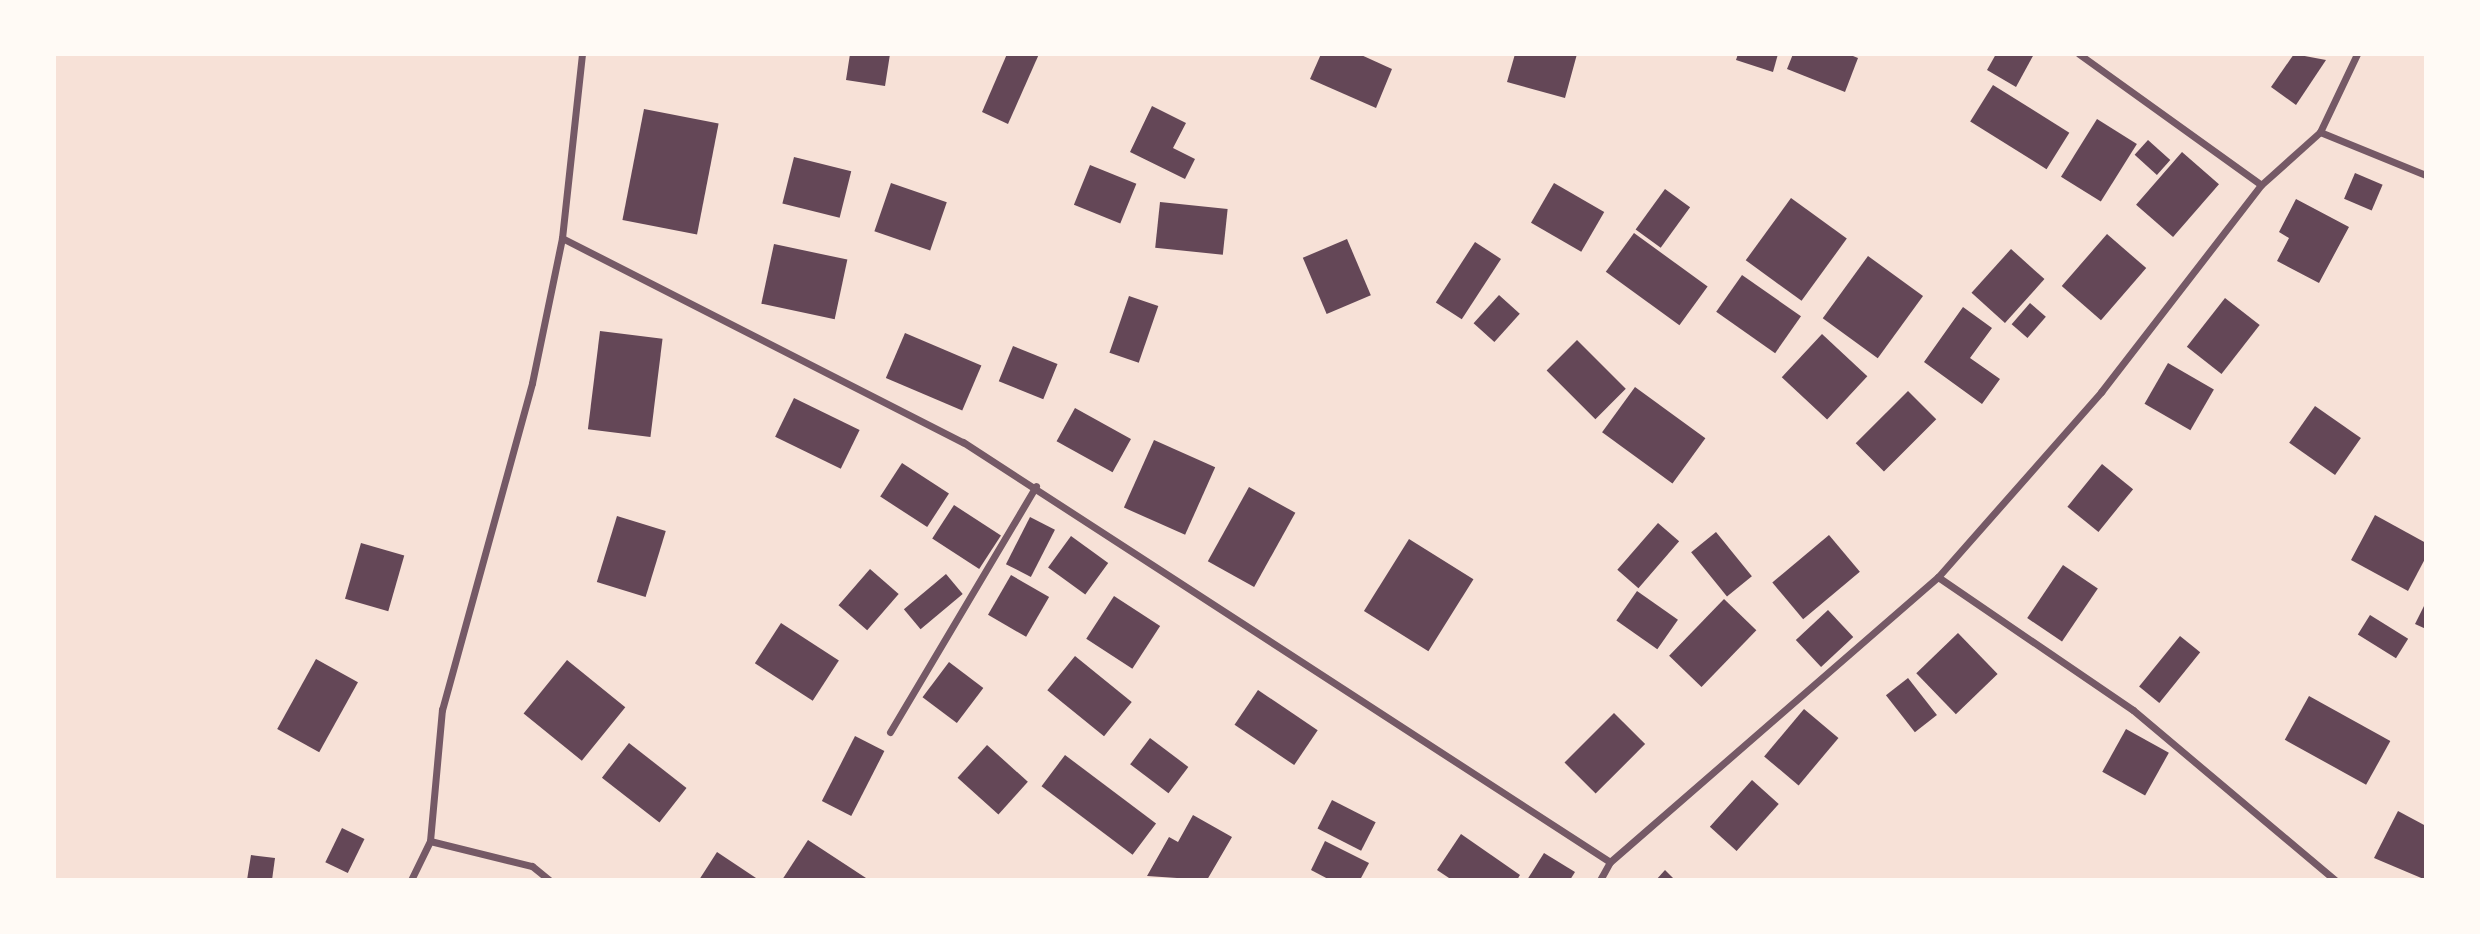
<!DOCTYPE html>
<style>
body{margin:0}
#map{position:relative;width:2480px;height:934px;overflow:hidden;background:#f7e1d7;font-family:"Fira Sans Condensed",sans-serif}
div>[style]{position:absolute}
.building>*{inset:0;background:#644757;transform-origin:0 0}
.minor>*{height:7px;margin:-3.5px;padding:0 3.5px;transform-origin:3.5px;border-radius:3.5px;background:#755966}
span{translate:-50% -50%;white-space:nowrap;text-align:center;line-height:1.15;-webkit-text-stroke:5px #fffaf5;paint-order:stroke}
.frame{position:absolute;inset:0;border:56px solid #fffaf5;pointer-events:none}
</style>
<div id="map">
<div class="building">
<i style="clip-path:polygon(850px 54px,890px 54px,885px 86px,846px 80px)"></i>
<i style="clip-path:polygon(1007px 54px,1039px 54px,1008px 124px,982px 112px)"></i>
<i style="clip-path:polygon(1321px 54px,1359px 54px,1392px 69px,1376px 108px,1310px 79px)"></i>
<i style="clip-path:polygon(1515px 54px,1577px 54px,1565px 98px,1507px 82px)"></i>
<i style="clip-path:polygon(1738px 54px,1778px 54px,1773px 72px,1736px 60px)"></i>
<i style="clip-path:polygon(1793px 54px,1848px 54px,1858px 58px,1845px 92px,1787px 69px)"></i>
<i style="clip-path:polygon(1996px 54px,2034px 54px,2016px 87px,1987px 70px)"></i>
<i style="clip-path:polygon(2294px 54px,2326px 60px,2296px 105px,2271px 87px)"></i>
<i style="left:1993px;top:85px;width:90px;height:43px;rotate:32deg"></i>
<i style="clip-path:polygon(1152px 106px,1186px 123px,1173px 148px,1195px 159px,1185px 179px,1130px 152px)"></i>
<i style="left:644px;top:109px;width:76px;height:113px;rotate:11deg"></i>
<i style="left:2097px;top:119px;width:47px;height:68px;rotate:32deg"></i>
<i style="left:2148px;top:140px;width:30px;height:20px;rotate:42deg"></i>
<i style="left:2182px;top:152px;width:49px;height:70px;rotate:41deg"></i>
<i style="left:794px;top:157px;width:59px;height:48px;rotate:14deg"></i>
<i style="left:1090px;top:165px;width:50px;height:43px;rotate:22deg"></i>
<i style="left:2355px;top:173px;width:30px;height:28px;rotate:23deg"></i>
<i style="left:891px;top:183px;width:59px;height:51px;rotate:19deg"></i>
<i style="left:1554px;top:183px;width:58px;height:46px;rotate:30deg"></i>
<i style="left:1665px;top:189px;width:31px;height:50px;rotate:36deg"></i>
<i style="left:1791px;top:198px;width:69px;height:77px;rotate:36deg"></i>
<i style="clip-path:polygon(2296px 199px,2349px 227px,2319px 283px,2277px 261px,2289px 238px,2279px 232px)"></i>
<i style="left:1160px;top:202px;width:68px;height:46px;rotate:6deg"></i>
<i style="left:1634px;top:233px;width:91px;height:48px;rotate:36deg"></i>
<i style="left:2107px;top:234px;width:52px;height:69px;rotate:41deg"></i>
<i style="left:1347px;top:239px;width:61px;height:48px;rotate:67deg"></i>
<i style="left:1475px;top:242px;width:31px;height:72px;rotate:33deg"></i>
<i style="left:774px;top:244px;width:75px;height:61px;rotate:12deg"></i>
<i style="left:2011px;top:249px;width:45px;height:59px;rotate:42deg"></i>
<i style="left:1868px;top:256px;width:68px;height:77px;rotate:36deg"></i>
<i style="left:1742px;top:275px;width:72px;height:45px;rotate:35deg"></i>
<i style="left:1499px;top:295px;width:28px;height:38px;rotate:42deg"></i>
<i style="left:1129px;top:296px;width:31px;height:60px;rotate:19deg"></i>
<i style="left:2225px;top:298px;width:44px;height:62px;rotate:38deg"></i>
<i style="left:2030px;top:303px;width:21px;height:28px;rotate:41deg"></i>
<i style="clip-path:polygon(1963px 307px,1992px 328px,1970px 358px,2000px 379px,1982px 404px,1924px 362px)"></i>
<i style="left:600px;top:331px;width:63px;height:99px;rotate:7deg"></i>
<i style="left:905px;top:333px;width:83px;height:49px;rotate:23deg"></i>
<i style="left:1822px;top:334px;width:62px;height:59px;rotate:43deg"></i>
<i style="left:1577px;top:340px;width:69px;height:43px;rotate:45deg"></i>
<i style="left:1013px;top:346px;width:48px;height:38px;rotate:22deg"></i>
<i style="left:2168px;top:363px;width:53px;height:47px;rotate:30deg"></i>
<i style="left:1635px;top:387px;width:87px;height:56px;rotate:36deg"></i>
<i style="left:1908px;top:391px;width:40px;height:74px;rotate:45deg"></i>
<i style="left:794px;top:398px;width:73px;height:43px;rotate:26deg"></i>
<i style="left:2315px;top:406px;width:56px;height:45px;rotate:35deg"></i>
<i style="left:1075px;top:408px;width:64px;height:38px;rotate:29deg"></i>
<i style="left:1154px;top:440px;width:67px;height:74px;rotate:24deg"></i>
<i style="left:902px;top:463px;width:56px;height:40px;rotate:33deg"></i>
<i style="left:2102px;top:464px;width:40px;height:55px;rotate:39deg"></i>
<i style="left:1249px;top:487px;width:53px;height:85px;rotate:29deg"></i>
<i style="left:954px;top:505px;width:56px;height:40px;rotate:33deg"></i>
<i style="clip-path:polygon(2375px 515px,2426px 543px,2426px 557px,2408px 591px,2351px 560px)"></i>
<i style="left:617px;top:516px;width:51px;height:69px;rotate:17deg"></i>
<i style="left:1030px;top:517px;width:28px;height:53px;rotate:27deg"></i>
<i style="left:1658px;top:523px;width:28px;height:62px;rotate:41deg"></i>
<i style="left:1716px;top:532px;width:57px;height:32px;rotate:51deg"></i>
<i style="left:1829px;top:535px;width:48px;height:74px;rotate:50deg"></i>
<i style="left:1071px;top:536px;width:46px;height:39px;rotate:36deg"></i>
<i style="left:1409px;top:539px;width:76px;height:85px;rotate:32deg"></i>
<i style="left:361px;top:543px;width:45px;height:58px;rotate:16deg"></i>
<i style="left:2063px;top:565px;width:42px;height:64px;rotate:34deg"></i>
<i style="left:870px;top:569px;width:38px;height:48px;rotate:41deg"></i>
<i style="left:946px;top:574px;width:26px;height:55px;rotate:50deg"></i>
<i style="left:1011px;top:575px;width:44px;height:46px;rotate:30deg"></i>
<i style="left:1637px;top:591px;width:50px;height:36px;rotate:35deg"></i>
<i style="left:1114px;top:596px;width:55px;height:51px;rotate:33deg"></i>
<i style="left:1724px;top:599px;width:45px;height:79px;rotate:44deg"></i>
<i style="clip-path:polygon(2426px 602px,2426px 629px,2415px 624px)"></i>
<i style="left:1828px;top:610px;width:37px;height:44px;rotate:47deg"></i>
<i style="left:2370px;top:615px;width:45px;height:23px;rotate:32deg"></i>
<i style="left:781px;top:623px;width:69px;height:48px;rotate:33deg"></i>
<i style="left:1958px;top:633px;width:57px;height:58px;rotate:46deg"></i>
<i style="left:2180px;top:636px;width:26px;height:65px;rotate:39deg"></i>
<i style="left:1075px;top:656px;width:73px;height:44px;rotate:39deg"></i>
<i style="left:316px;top:659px;width:48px;height:80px;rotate:29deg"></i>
<i style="left:567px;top:660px;width:75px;height:69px;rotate:39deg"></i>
<i style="left:949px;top:662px;width:43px;height:44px;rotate:37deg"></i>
<i style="left:1908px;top:678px;width:47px;height:28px;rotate:52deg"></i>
<i style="left:1258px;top:690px;width:72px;height:42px;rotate:34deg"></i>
<i style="left:2309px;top:696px;width:93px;height:50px;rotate:29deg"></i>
<i style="left:1804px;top:709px;width:45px;height:62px;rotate:40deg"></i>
<i style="left:1614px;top:713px;width:44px;height:70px;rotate:45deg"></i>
<i style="left:2126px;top:729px;width:49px;height:49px;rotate:29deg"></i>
<i style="left:855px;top:736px;width:33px;height:73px;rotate:27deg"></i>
<i style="left:1150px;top:738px;width:48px;height:33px;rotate:37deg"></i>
<i style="left:629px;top:743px;width:73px;height:44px;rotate:38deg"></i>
<i style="left:987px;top:745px;width:55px;height:44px;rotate:42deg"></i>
<i style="left:1065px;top:755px;width:114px;height:39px;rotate:37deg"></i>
<i style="left:1752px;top:780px;width:36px;height:63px;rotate:42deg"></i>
<i style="left:1332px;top:800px;width:49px;height:32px;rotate:27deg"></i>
<i style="clip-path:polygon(2398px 811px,2426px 826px,2426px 880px,2374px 858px)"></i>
<i style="clip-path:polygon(1193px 815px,1232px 837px,1207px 880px,1147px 876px,1169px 837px,1178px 842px)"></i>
<i style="left:342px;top:828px;width:25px;height:38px;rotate:26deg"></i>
<i style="clip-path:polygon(1461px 834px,1520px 875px,1517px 880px,1452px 880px,1437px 870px)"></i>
<i style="clip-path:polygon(808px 840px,866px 878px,864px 880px,782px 880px)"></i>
<i style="clip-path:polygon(1325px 841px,1369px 863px,1360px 880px,1330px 880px,1311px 870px)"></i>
<i style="clip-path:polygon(717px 852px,759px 880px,699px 880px)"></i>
<i style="clip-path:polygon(1544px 853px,1575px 872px,1570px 880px,1527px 880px)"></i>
<i style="clip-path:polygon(251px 855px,275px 858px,272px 880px,247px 880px)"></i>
<i style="clip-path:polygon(1665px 870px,1675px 880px,1656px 880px)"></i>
</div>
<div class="minor">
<i style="left:2079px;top:54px;width:224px;rotate:35.7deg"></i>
<i style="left:2320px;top:132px;width:114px;rotate:22.1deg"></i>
<i style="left:562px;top:238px;width:450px;rotate:27deg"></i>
<i style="left:963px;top:442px;width:771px;rotate:32.99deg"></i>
<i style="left:1938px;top:577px;width:236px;rotate:34.3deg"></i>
<i style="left:2133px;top:710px;width:264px;rotate:40.1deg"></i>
<i style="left:890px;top:732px;width:286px;rotate:-59.3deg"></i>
<i style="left:430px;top:841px;width:105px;rotate:13.8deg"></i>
<i style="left:532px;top:866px;width:22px;rotate:39deg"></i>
<i style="left:411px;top:880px;width:43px;rotate:-64deg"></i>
<i style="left:430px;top:841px;width:132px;rotate:-84.8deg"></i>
<i style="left:442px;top:710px;width:339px;rotate:-74.6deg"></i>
<i style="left:532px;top:383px;width:148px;rotate:-78.3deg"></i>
<i style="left:562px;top:238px;width:185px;rotate:-83.8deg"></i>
<i style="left:1600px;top:880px;width:21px;rotate:-61deg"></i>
<i style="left:1610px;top:862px;width:435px;rotate:-41deg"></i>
<i style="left:1938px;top:577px;width:247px;rotate:-48.6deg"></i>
<i style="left:2101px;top:392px;width:262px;rotate:-52.3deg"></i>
<i style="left:2261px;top:185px;width:79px;rotate:-41.9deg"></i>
<i style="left:2320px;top:132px;width:86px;rotate:-64.6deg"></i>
</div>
<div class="frame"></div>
</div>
